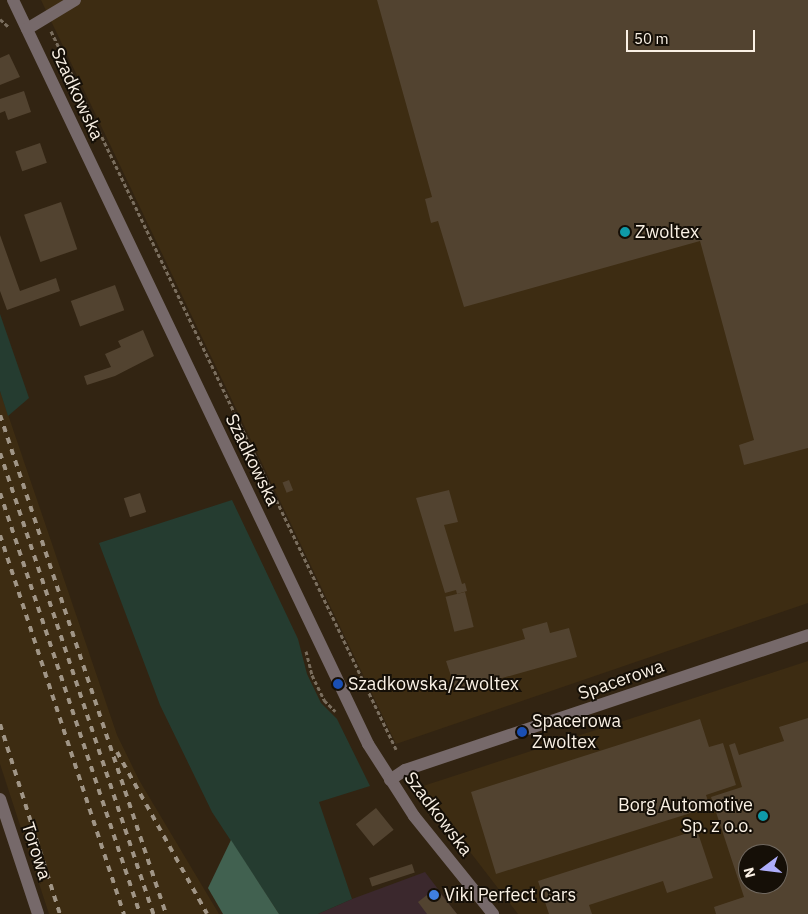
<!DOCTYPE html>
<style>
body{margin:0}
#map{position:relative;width:808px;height:914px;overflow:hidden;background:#322412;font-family:"IBM Plex Sans",sans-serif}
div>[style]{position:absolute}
.commercial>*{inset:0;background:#3b282d}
.built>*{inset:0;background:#3d2c12}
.green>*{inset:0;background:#253c30}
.forest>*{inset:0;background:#416150}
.building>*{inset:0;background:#524330;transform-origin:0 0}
.path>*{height:3px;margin-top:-1.5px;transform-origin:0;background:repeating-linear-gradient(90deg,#7a6e5e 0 4px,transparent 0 6.5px)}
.minor>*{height:12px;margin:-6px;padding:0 6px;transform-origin:6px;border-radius:6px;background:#76696a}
.rail>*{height:4px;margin-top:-2px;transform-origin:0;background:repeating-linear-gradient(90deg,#a09586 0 6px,transparent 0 12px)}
.dots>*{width:14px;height:14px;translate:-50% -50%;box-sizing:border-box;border:2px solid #150f07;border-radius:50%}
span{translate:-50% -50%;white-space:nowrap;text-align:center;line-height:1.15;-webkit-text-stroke:4px #150f07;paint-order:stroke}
.street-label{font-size:18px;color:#faf1e5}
.poi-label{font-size:18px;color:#faf1e5}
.left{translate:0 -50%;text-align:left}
.right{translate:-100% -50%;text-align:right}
.north{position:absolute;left:738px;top:844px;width:50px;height:50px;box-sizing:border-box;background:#150f07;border:1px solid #716960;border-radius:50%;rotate:255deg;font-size:14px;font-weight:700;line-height:20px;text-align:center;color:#faf1e5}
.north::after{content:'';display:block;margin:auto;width:18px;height:22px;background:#aeaefb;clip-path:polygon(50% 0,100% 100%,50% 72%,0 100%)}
.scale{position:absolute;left:626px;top:30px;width:129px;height:22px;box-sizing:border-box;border:2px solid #faf1e5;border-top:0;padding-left:6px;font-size:15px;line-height:18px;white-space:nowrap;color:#faf1e5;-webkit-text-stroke:4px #150f07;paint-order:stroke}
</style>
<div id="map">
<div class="commercial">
<i style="clip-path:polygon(425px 872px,457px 914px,318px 914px,352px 899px)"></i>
</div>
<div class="built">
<i style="clip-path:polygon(41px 0,808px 0,808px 603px,396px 744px)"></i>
<i style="clip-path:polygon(0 391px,117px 735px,139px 780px,219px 914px,49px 914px,0 764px)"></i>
<i style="clip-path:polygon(evenodd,808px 661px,808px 914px,518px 914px,420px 787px,808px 661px,748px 854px,778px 854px,778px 884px,748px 884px,748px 854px)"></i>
</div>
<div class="green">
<i style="clip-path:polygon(0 314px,29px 398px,8px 416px,0 391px)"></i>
<i style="clip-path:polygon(232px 500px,298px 639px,307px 674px,321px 703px,337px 719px,370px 786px,319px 802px,352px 899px,318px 914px,279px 914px,212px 812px,160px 705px,99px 543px)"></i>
</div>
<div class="forest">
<i style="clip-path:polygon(231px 840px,279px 914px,223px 914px,208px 888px)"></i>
</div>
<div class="building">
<i style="clip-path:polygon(377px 0,808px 0,808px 448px,744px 465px,739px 445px,754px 440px,700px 241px,464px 307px,438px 221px,431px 223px,425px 199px,432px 197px)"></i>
<i style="clip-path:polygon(9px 54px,20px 77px,0 85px,0 58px)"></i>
<i style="clip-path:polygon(24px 91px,31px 112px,8px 120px,5px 111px,0 113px,0 99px)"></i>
<i style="left:40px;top:143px;width:21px;height:26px;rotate:71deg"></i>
<i style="left:61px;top:202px;width:50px;height:39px;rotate:71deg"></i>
<i style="clip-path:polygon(0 235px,20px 291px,56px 278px,60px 291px,7px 310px,0 291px)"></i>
<i style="left:115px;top:285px;width:27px;height:47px;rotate:70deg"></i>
<i style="clip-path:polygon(143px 330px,154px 356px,115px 376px,87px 385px,84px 376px,111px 367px,105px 354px,121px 347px,118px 341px)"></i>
<i style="left:289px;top:480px;width:11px;height:7px;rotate:68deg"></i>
<i style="clip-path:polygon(449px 490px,458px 522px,444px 525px,462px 584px,465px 583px,467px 591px,457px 594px,456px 590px,445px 593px,416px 498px)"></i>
<i style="left:140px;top:493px;width:20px;height:17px;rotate:72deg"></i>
<i style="left:465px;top:592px;width:36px;height:20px;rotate:76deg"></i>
<i style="clip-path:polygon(547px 622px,550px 633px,569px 628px,577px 657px,456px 691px,446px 661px,525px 639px,522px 629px)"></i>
<i style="clip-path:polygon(evenodd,808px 718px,808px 914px,716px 914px,714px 907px,744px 897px,711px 797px,742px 787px,729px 745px,735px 743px,739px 755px,784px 741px,779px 727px,808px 718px,748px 854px,778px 854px,778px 884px,748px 884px,748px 854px)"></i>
<i style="clip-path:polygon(700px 719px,709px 747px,723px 743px,736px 785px,706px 795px,710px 807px,496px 874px,471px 792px)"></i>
<i style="left:376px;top:808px;width:28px;height:26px;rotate:51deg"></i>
<i style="clip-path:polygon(697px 830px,713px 878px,667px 893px,663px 881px,589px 905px,592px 914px,549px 914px,538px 881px)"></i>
<i style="left:412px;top:864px;width:9px;height:45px;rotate:72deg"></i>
<i style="clip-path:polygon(436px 888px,457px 914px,427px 914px,418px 902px)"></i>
</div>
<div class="path">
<i style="left:0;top:19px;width:12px;rotate:42deg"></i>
<i style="left:51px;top:31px;width:797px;rotate:64.34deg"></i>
<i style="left:306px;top:651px;width:25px;rotate:76deg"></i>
<i style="left:312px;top:675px;width:28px;rotate:64deg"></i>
<i style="left:324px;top:700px;width:16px;rotate:45deg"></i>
</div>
<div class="minor">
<i style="left:13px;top:0;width:824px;rotate:64.49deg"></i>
<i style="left:368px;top:744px;width:85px;rotate:57.4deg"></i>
<i style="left:414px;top:816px;width:126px;rotate:51.1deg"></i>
<i style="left:27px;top:29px;width:56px;rotate:-31.1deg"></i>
<i style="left:390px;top:780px;width:18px;rotate:-34deg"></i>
<i style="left:405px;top:770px;width:425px;rotate:-18.5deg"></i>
<i style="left:0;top:799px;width:121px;rotate:71.7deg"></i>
</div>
<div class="rail">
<i style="left:0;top:415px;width:526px;rotate:71.6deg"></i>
<i style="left:0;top:453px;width:486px;rotate:71.6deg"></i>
<i style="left:0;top:493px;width:444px;rotate:71.6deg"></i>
<i style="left:0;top:535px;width:399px;rotate:71.9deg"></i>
<i style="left:0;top:724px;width:199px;rotate:72.5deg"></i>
<i style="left:117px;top:752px;width:185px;rotate:60.9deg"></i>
</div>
<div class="dots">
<i style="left:625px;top:232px;background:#0f9aa8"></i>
<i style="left:338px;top:684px;background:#1a4fb4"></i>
<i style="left:522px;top:732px;background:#1a4fb4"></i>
<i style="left:763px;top:816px;background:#0f9aa8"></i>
<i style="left:434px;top:895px;background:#3f7fe0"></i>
</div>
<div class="street-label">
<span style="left:77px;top:94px;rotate:65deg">Szadkowska</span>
<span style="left:252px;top:460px;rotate:64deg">Szadkowska</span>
<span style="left:621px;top:680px;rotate:-19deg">Spacerowa</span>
<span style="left:438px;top:814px;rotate:53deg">Szadkowska</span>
<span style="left:36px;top:851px;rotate:72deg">Torowa</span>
</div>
<div class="poi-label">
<span class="left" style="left:635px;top:232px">Zwoltex</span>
<span class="left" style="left:348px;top:684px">Szadkowska/Zwoltex</span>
<span class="left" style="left:532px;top:732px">Spacerowa<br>Zwoltex</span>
<span class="right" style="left:753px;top:816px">Borg Automotive<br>Sp. z o.o.</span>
<span class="left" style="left:444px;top:895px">Viki Perfect Cars</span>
</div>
<div class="north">N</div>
<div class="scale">50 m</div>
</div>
